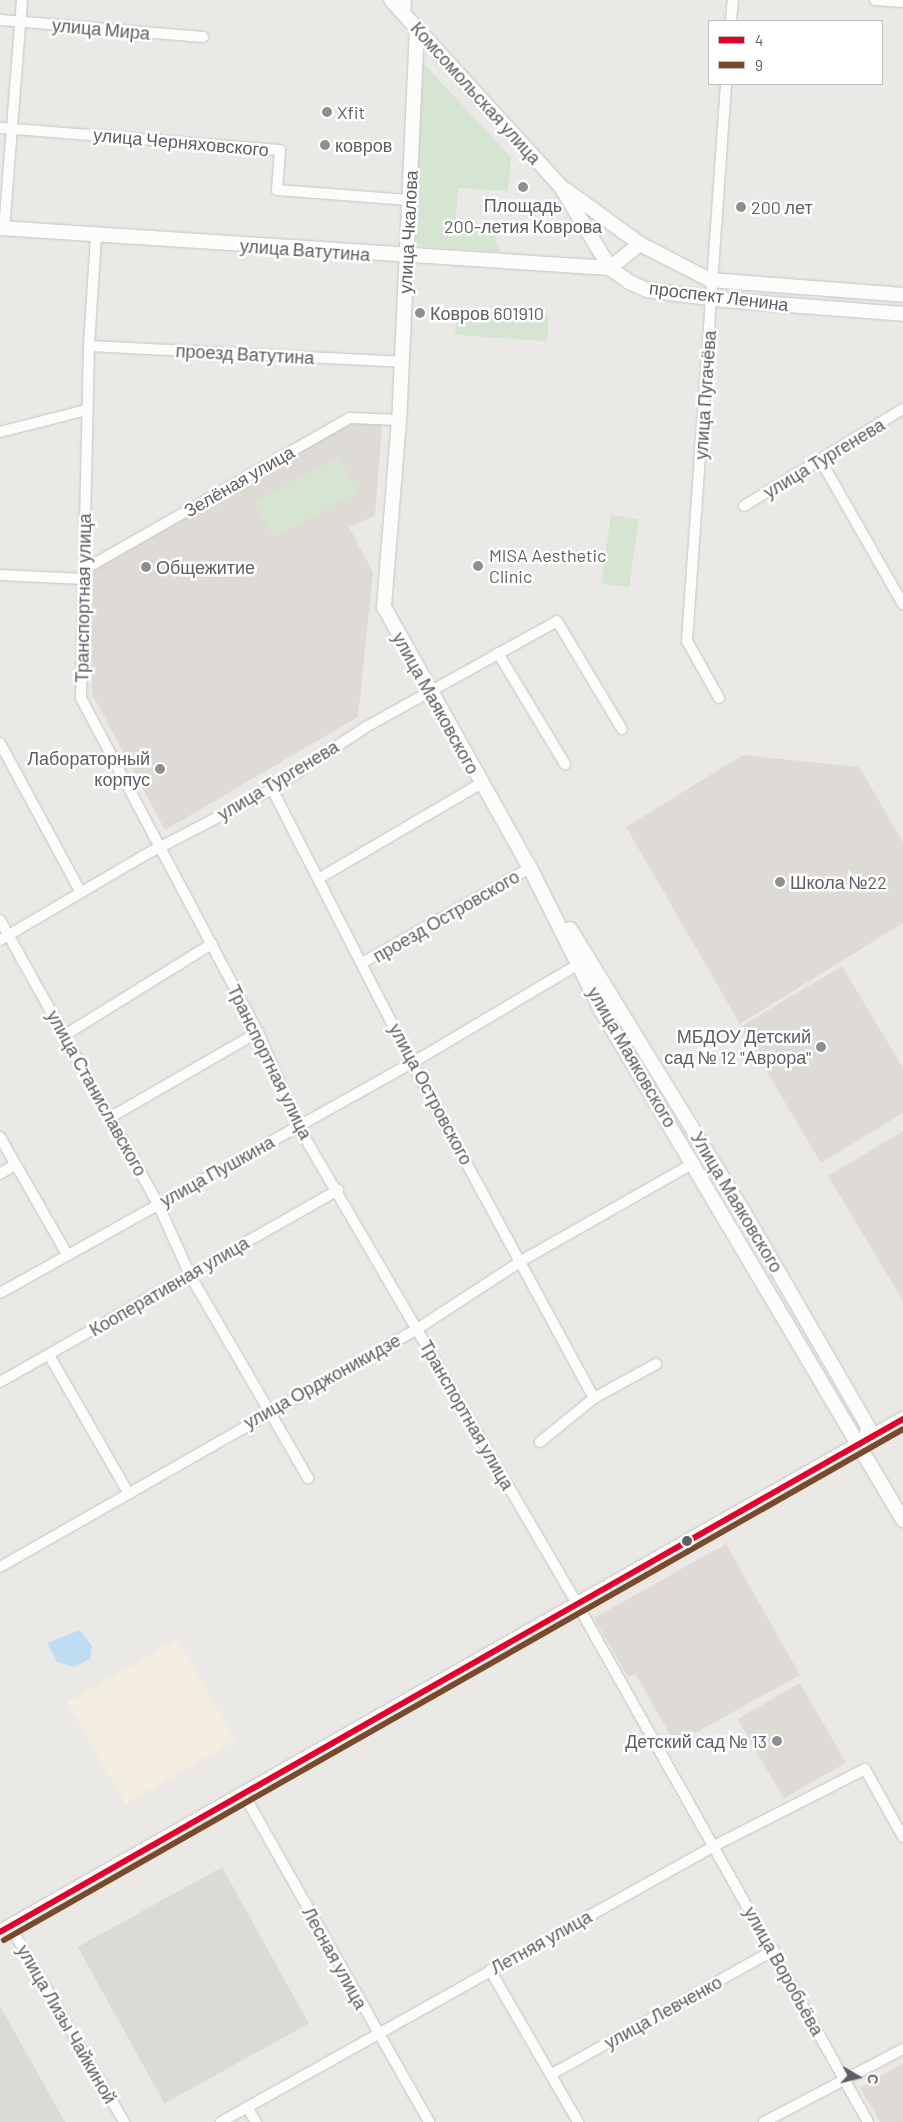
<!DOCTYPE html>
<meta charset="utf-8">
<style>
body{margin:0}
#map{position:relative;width:903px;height:2122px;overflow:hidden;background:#ebe9e6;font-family:Barlow,sans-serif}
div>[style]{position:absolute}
.commercial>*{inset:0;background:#f3eee0;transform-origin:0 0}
.industrial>*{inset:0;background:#dcdad7;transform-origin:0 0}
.education>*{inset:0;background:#dedbd6;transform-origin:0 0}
.green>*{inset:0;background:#d5e5d2;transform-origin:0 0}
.water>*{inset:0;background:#beddf2}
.roads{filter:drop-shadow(0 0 1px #c5c5c5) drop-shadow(0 0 1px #c5c5c5)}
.street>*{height:10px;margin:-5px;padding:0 5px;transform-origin:5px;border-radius:5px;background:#fcfcfb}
.secondary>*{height:14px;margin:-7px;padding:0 7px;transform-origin:7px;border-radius:7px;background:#fcfcfb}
.bus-1>*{height:6px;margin:-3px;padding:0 3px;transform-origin:3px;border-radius:3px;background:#e4002b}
.bus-2>*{height:6px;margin:-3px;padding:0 3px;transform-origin:3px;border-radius:3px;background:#7a4b2a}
.dots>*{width:14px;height:14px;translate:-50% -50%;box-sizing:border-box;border:2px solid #fff;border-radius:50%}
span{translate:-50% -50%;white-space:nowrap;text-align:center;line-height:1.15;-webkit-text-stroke:5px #fff;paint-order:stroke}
.street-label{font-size:18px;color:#5c5f63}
.poi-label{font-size:18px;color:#5c5f63}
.left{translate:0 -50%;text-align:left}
.right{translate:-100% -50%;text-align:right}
.legend{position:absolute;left:708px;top:20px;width:175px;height:65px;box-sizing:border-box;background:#fff;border:1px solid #bebfc1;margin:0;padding:6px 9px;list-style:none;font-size:15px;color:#5c5f63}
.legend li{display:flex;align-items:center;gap:10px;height:25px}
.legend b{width:25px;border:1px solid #bebfc1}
.north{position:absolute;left:833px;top:2052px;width:50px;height:50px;-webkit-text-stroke:4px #fff;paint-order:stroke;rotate:98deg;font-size:14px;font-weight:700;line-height:20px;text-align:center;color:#5c5f63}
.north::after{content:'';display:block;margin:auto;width:18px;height:22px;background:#5c5f63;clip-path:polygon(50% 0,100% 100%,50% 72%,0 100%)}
</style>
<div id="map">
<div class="commercial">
<i style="left:177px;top:1639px;width:117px;height:127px;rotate:60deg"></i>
</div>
<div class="industrial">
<i style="left:222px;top:1867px;width:179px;height:165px;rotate:61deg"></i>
<i style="clip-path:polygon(0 2006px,65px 2122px,0 2122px)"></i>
</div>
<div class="education">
<i style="clip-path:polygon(351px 423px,382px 425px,375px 516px,349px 527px,373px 572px,358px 717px,165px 830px,92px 694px,90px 573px)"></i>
<i style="clip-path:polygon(743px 755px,859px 767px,903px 842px,903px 923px,740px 1024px,626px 827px)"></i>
<i style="clip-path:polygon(842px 966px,903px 1068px,903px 1113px,821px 1163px,740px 1027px)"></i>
<i style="clip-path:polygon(903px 1131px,903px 1301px,828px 1176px)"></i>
<i style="clip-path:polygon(726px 1544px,800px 1675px,675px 1744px,635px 1673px,628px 1677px,594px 1618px)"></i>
<i style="left:800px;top:1683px;width:92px;height:72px;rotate:60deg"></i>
<i style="clip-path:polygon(903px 2063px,903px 2122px,880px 2122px,860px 2088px)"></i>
</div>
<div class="green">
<i style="clip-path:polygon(423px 63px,511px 157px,508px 191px,458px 188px,455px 228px,493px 231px,500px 252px,413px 246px)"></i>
<i style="left:457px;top:309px;width:92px;height:26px;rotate:4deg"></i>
<i style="left:339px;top:457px;width:40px;height:96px;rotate:62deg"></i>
<i style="left:611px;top:515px;width:28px;height:69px;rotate:8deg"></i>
</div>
<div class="water">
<i style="clip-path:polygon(80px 1630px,92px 1646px,90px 1659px,74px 1667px,57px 1662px,47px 1643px)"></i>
</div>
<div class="roads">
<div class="street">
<i style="left:875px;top:0;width:28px;rotate:4deg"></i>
<i style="left:405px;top:15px;width:15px;rotate:-86deg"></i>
<i style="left:0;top:20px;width:204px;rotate:4.8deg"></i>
<i style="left:731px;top:21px;width:21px;rotate:-85deg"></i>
<i style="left:0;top:128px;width:281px;rotate:4.5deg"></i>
<i style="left:280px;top:150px;width:40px;rotate:94.3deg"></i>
<i style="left:277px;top:190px;width:132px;rotate:4.3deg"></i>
<i style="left:4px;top:229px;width:230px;rotate:-85.5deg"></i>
<i style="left:96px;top:237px;width:109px;rotate:93.7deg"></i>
<i style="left:89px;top:346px;width:352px;rotate:91.3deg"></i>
<i style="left:81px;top:698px;width:378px;rotate:62.1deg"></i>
<i style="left:258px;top:1032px;width:102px;rotate:66.9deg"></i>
<i style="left:298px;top:1126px;width:551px;rotate:59.71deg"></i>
<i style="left:576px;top:1602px;width:596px;rotate:60.68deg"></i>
<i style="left:89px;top:346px;width:313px;rotate:2.9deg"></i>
<i style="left:0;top:432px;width:90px;rotate:-14.2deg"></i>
<i style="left:821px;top:461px;width:165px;rotate:60.2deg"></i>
<i style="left:744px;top:506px;width:186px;rotate:-31.4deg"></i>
<i style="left:85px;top:569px;width:305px;rotate:-29.7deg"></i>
<i style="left:350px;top:418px;width:49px;rotate:2.3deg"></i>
<i style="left:0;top:575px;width:84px;rotate:2.7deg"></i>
<i style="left:498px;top:653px;width:130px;rotate:58.9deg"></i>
<i style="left:719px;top:698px;width:65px;rotate:-119.3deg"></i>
<i style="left:687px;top:641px;width:558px;rotate:-85.99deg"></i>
<i style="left:0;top:743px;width:170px;rotate:61.6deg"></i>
<i style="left:272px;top:789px;width:308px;rotate:62.9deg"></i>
<i style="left:412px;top:1063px;width:381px;rotate:61.5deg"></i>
<i style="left:318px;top:879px;width:188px;rotate:-30.4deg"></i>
<i style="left:0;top:920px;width:325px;rotate:60.9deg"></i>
<i style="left:158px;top:1204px;width:78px;rotate:65.7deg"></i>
<i style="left:190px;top:1275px;width:235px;rotate:59.8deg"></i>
<i style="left:0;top:940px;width:166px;rotate:-30.4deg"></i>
<i style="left:143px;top:856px;width:145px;rotate:-27.4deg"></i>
<i style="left:272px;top:789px;width:113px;rotate:-33.4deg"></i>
<i style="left:366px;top:727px;width:218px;rotate:-29deg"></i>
<i style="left:557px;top:621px;width:126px;rotate:59deg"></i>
<i style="left:362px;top:963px;width:193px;rotate:-29.5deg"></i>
<i style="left:65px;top:1035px;width:173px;rotate:-31.8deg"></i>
<i style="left:111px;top:1117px;width:170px;rotate:-30deg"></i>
<i style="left:0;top:1137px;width:135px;rotate:60.2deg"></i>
<i style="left:0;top:1174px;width:17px;rotate:-33deg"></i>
<i style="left:0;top:1293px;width:472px;rotate:-29.2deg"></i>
<i style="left:412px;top:1063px;width:198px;rotate:-30.7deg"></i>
<i style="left:49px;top:1355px;width:160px;rotate:60.1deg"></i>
<i style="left:0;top:1382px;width:389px;rotate:-29.6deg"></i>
<i style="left:540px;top:1442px;width:70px;rotate:-39.2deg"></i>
<i style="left:594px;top:1398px;width:71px;rotate:-28.7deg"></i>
<i style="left:0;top:1567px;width:480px;rotate:-29.7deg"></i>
<i style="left:417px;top:1329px;width:126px;rotate:-33.1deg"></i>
<i style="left:523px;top:1260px;width:197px;rotate:-29.6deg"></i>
<i style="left:243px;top:1793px;width:378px;rotate:60.5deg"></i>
<i style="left:10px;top:1926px;width:227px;rotate:59.8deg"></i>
<i style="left:490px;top:1970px;width:176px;rotate:59.9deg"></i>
<i style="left:552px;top:2074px;width:254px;rotate:-29.2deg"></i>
<i style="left:247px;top:2107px;width:17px;rotate:59deg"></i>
<i style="left:221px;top:2122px;width:565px;rotate:-29.24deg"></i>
<i style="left:714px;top:1846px;width:169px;rotate:-27deg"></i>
<i style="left:865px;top:1769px;width:78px;rotate:60.8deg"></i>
<i style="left:764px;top:2122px;width:157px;rotate:-27.7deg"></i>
</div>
<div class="secondary">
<i style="left:391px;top:0;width:253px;rotate:47.7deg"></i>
<i style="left:561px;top:187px;width:95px;rotate:58.8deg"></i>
<i style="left:610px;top:268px;width:24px;rotate:36deg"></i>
<i style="left:629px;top:282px;width:20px;rotate:24deg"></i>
<i style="left:647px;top:290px;width:77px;rotate:7.5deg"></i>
<i style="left:723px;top:300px;width:181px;rotate:4.4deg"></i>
<i style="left:417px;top:28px;width:392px;rotate:92.6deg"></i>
<i style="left:399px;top:420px;width:188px;rotate:94.6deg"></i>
<i style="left:384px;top:607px;width:299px;rotate:60.8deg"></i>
<i style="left:530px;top:868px;width:159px;rotate:63.4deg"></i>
<i style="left:601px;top:1010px;width:593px;rotate:59.37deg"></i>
<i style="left:566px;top:190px;width:92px;rotate:36.1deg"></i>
<i style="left:640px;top:244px;width:79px;rotate:27.2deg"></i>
<i style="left:710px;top:280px;width:194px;rotate:4.4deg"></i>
<i style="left:0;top:228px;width:611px;rotate:3.75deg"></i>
<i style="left:610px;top:268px;width:38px;rotate:-39deg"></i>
<i style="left:570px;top:929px;width:331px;rotate:58.5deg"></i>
<i style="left:743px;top:1211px;width:250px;rotate:59.9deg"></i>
<i style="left:868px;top:1427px;width:13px;rotate:99deg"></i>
<i style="left:0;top:1932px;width:1039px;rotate:-29.6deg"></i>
</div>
</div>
<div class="bus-1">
<i style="left:0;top:1932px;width:1039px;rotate:-29.6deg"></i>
</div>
<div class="bus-2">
<i style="left:4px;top:1940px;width:1034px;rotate:-29.61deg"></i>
</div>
<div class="dots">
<i style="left:327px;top:112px;background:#8e8f91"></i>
<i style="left:325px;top:145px;background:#8e8f91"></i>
<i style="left:523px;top:187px;background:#8e8f91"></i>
<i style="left:741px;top:207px;background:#8e8f91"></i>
<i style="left:420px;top:313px;background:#8e8f91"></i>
<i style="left:478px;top:566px;background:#8e8f91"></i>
<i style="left:146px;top:567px;background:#8e8f91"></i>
<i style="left:160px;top:769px;background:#8e8f91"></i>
<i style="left:780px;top:882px;background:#8e8f91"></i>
<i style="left:821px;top:1047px;background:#8e8f91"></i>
<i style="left:687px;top:1541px;background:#5c5f63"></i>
<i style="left:777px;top:1741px;background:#8e8f91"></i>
</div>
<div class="street-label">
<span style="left:101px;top:29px;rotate:5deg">улица Мира</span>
<span style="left:476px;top:93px;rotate:48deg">Комсомольская улица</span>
<span style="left:181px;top:142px;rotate:5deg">улица Черняховского</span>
<span style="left:408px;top:232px;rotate:-87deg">улица Чкалова</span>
<span style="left:305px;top:250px;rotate:4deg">улица Ватутина</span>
<span style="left:719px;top:296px;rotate:7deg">проспект Ленина</span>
<span style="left:245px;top:354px;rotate:3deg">проезд Ватутина</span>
<span style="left:705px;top:395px;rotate:-86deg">улица Пугачёва</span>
<span style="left:824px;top:458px;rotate:-31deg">улица Тургенева</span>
<span style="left:239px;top:481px;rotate:-30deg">Зелёная улица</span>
<span style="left:83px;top:598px;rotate:-89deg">Транспортная улица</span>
<span style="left:436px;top:703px;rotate:61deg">улица Маяковского</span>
<span style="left:278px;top:780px;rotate:-31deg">улица Тургенева</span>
<span style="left:446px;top:916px;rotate:-30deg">проезд Островского</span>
<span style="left:632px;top:1057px;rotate:60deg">улица Маяковского</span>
<span style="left:270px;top:1062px;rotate:64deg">Транспортная улица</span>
<span style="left:97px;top:1093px;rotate:61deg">улица Станиславского</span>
<span style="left:431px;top:1094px;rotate:62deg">улица Островского</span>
<span style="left:217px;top:1171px;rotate:-29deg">улица Пушкина</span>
<span style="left:737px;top:1202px;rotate:59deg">Улица Маяковского</span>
<span style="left:169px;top:1286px;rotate:-30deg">Кооперативная улица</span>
<span style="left:322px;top:1381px;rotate:-29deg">улица Орджоникидзе</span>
<span style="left:467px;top:1415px;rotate:60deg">Транспортная улица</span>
<span style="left:541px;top:1942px;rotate:-29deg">Летняя улица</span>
<span style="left:335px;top:1958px;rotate:61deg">Лесная улица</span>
<span style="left:784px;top:1971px;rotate:61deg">улица Воробьёва</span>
<span style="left:663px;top:2012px;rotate:-29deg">улица Левченко</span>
<span style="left:67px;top:2024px;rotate:60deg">улица Лизы Чайкиной</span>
</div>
<div class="poi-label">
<span class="left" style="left:337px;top:112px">Xfit</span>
<span class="left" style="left:335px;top:145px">ковров</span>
<span style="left:523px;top:216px">Площадь<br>200-летия Коврова</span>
<span class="left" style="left:751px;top:207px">200 лет</span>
<span class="left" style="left:430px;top:313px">Ковров 601910</span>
<span class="left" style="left:489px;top:566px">MISA Aesthetic<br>Clinic</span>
<span class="left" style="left:156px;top:567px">Общежитие</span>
<span class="right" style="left:150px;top:769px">Лабораторный<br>корпус</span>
<span class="left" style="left:790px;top:882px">Школа №22</span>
<span class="right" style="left:811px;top:1047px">МБДОУ Детский<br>сад № 12 "Аврора"</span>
<span class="right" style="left:767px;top:1741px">Детский сад № 13</span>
</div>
<ul class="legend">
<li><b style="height:6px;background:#e4002b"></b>4</li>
<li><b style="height:6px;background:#7a4b2a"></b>9</li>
</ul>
<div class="north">С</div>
</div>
